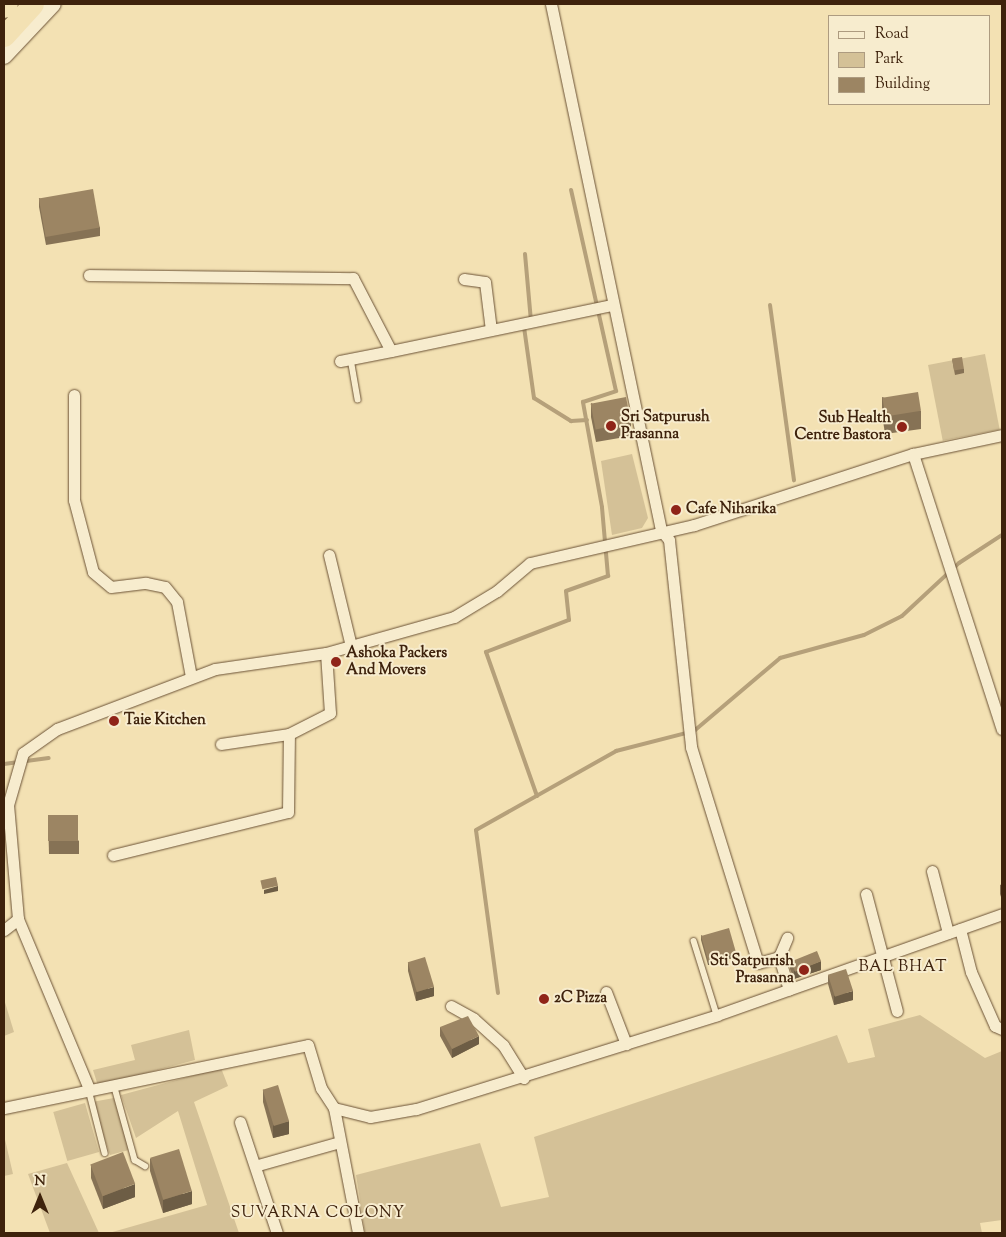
<!DOCTYPE html>
<style>
body{margin:0}
#map{position:relative;width:1006px;height:1237px;overflow:hidden;background:#f3e1b3;font-family:"Sorts Mill Goudy",serif}
div>[style]{position:absolute}
.green>*{inset:0;background:#d4c197;transform-origin:0 0}
.stream>*{height:4px;margin:-2px;padding:0 2px;transform-origin:2px;border-radius:2px;background:#b5a07a}
.roads{filter:drop-shadow(0 0 1px #6b5236) drop-shadow(0 0 1px #6b5236)}
.lane>*{height:5.5px;margin:-2.75px;padding:0 2.75px;transform-origin:2.75px;border-radius:2.75px;background:#f7ecce}
.street>*{height:11px;margin:-5.5px;padding:0 5.5px;transform-origin:5.5px;border-radius:5.5px;background:#f7ecce}
.secondary>*{height:16px;margin:-8px;padding:0 8px;transform-origin:8px;border-radius:8px;background:#f7ecce}
.highway>*{height:21px;margin:-10.5px;padding:0 10.5px;transform-origin:10.5px;border-radius:10.5px;background:#f3e1b3}
.wall>*{inset:0;background:#867255}
.shaded-wall>*{inset:0;background:#6d5d45}
.building>*{inset:0;background:#9c8563;transform-origin:0 0}
.dots>*{width:14px;height:14px;translate:-50% -50%;box-sizing:border-box;border:2px solid #f7ecce;border-radius:50%}
span{translate:-50% -50%;white-space:nowrap;text-align:center;line-height:1.15;-webkit-text-stroke:4px #f7ecce;paint-order:stroke}
.poi-label{font-size:15px;color:#3e220c;font-weight:700}
.left{translate:0 -50%;text-align:left}
.right{translate:-100% -50%;text-align:right}
.neighbourhood-label{font-size:16px;color:#3e220c;letter-spacing:1px}
.frame{position:absolute;inset:0;border:5px solid #3e220c;pointer-events:none}
.legend{position:absolute;left:828px;top:15px;width:162px;height:90px;box-sizing:border-box;background:#f7ecce;border:1px solid #ad9b80;margin:0;padding:6px 9px;list-style:none;font-size:15px;color:#3e220c}
.legend li{display:flex;align-items:center;gap:10px;height:25px}
.legend b{width:25px;border:1px solid #ad9b80}
.north{position:absolute;left:15px;top:1172px;width:50px;height:50px;-webkit-text-stroke:4px #f7ecce;paint-order:stroke;rotate:0deg;font-size:14px;font-weight:700;line-height:20px;text-align:center;color:#3e220c}
.north::after{content:'';display:block;margin:auto;width:18px;height:22px;background:#3e220c;clip-path:polygon(50% 0,100% 100%,50% 72%,0 100%)}
</style>
<div id="map">
<div class="green">
<i style="left:985px;top:354px;width:77px;height:58px;rotate:79deg"></i>
<i style="clip-path:polygon(632px 454px,648px 518px,642px 528px,612px 535px,601px 461px)"></i>
<i style="clip-path:polygon(4px 999px,14px 1032px,4px 1036px)"></i>
<i style="clip-path:polygon(920px 1015px,985px 1058px,1002px 1051px,1002px 1220px,980px 1223px,982px 1233px,365px 1233px,356px 1175px,480px 1143px,501px 1207px,549px 1197px,534px 1137px,837px 1035px,848px 1063px,875px 1057px,868px 1029px)"></i>
<i style="clip-path:polygon(189px 1030px,195px 1060px,98px 1086px,93px 1070px,135px 1060px,131px 1045px)"></i>
<i style="clip-path:polygon(221px 1068px,228px 1086px,194px 1102px,239px 1233px,109px 1233px,207px 1205px,178px 1111px,136px 1138px,121px 1095px)"></i>
<i style="clip-path:polygon(114px 1098px,129px 1150px,110px 1155px,92px 1102px)"></i>
<i style="left:85px;top:1103px;width:51px;height:33px;rotate:74deg"></i>
<i style="clip-path:polygon(4px 1135px,13px 1174px,4px 1176px)"></i>
<i style="clip-path:polygon(67px 1163px,99px 1233px,50px 1233px,28px 1174px)"></i>
</div>
<div class="stream">
<i style="left:525px;top:254px;width:67px;rotate:84.9deg"></i>
<i style="left:770px;top:305px;width:177px;rotate:82.2deg"></i>
<i style="left:524px;top:327px;width:72px;rotate:82deg"></i>
<i style="left:534px;top:398px;width:44px;rotate:31.9deg"></i>
<i style="left:571px;top:421px;width:16px;rotate:-4deg"></i>
<i style="left:4px;top:764px;width:45px;rotate:-7.6deg"></i>
<i style="left:537px;top:796px;width:153px;rotate:-109.5deg"></i>
<i style="left:486px;top:652px;width:89px;rotate:-21.1deg"></i>
<i style="left:569px;top:620px;width:29px;rotate:-96deg"></i>
<i style="left:566px;top:591px;width:45px;rotate:-19.7deg"></i>
<i style="left:608px;top:576px;width:69px;rotate:-95deg"></i>
<i style="left:602px;top:507px;width:107px;rotate:-100.3deg"></i>
<i style="left:583px;top:402px;width:35px;rotate:-18deg"></i>
<i style="left:616px;top:391px;width:206px;rotate:-102.6deg"></i>
<i style="left:498px;top:993px;width:164px;rotate:-97.7deg"></i>
<i style="left:476px;top:830px;width:161px;rotate:-29.4deg"></i>
<i style="left:616px;top:751px;width:81px;rotate:-14.4deg"></i>
<i style="left:694px;top:731px;width:113px;rotate:-40.3deg"></i>
<i style="left:780px;top:658px;width:87px;rotate:-15.3deg"></i>
<i style="left:864px;top:635px;width:42px;rotate:-26.6deg"></i>
<i style="left:902px;top:616px;width:78px;rotate:-42.9deg"></i>
<i style="left:959px;top:563px;width:51px;rotate:-33.1deg"></i>
</div>
<div class="roads">
<div class="lane">
<i style="left:351px;top:359px;width:41px;rotate:80.1deg"></i>
<i style="left:694px;top:941px;width:77px;rotate:72.7deg"></i>
<i style="left:115px;top:1088px;width:75px;rotate:74.5deg"></i>
<i style="left:135px;top:1160px;width:12px;rotate:31deg"></i>
<i style="left:89px;top:1090px;width:65px;rotate:75.7deg"></i>
</div>
<div class="street">
<i style="left:551px;top:4px;width:537px;rotate:78.19deg"></i>
<i style="left:661px;top:530px;width:13px;rotate:51deg"></i>
<i style="left:669px;top:540px;width:208px;rotate:83.9deg"></i>
<i style="left:691px;top:747px;width:226px;rotate:72.8deg"></i>
<i style="left:758px;top:963px;width:22px;rotate:-16deg"></i>
<i style="left:779px;top:957px;width:34px;rotate:73deg"></i>
<i style="left:89px;top:275px;width:264px;rotate:0.7deg"></i>
<i style="left:353px;top:278px;width:82px;rotate:62.5deg"></i>
<i style="left:391px;top:351px;width:226px;rotate:-11.8deg"></i>
<i style="left:464px;top:279px;width:21px;rotate:8deg"></i>
<i style="left:485px;top:282px;width:48px;rotate:82.9deg"></i>
<i style="left:340px;top:361px;width:52px;rotate:-11.1deg"></i>
<i style="left:74px;top:395px;width:105px;rotate:90deg"></i>
<i style="left:74px;top:500px;width:74px;rotate:75.2deg"></i>
<i style="left:93px;top:572px;width:23px;rotate:40deg"></i>
<i style="left:111px;top:587px;width:35px;rotate:-7deg"></i>
<i style="left:146px;top:583px;width:19px;rotate:12deg"></i>
<i style="left:165px;top:587px;width:19px;rotate:51deg"></i>
<i style="left:177px;top:602px;width:76px;rotate:79.4deg"></i>
<i style="left:913px;top:454px;width:289px;rotate:72.1deg"></i>
<i style="left:329px;top:555px;width:94px;rotate:76.4deg"></i>
<i style="left:221px;top:744px;width:69px;rotate:-8.4deg"></i>
<i style="left:113px;top:855px;width:180px;rotate:-13.8deg"></i>
<i style="left:288px;top:812px;width:78px;rotate:-89.3deg"></i>
<i style="left:289px;top:734px;width:46px;rotate:-27.1deg"></i>
<i style="left:330px;top:713px;width:60px;rotate:-93.8deg"></i>
<i style="left:932px;top:871px;width:64px;rotate:75.5deg"></i>
<i style="left:866px;top:894px;width:121px;rotate:75.2deg"></i>
<i style="left:18px;top:919px;width:184px;rotate:67.3deg"></i>
<i style="left:960px;top:929px;width:44px;rotate:75.7deg"></i>
<i style="left:971px;top:972px;width:59px;rotate:66deg"></i>
<i style="left:995px;top:1026px;width:8px;rotate:23deg"></i>
<i style="left:4px;top:930px;width:18px;rotate:-38deg"></i>
<i style="left:18px;top:919px;width:114px;rotate:-95deg"></i>
<i style="left:8px;top:805px;width:54px;rotate:-73.9deg"></i>
<i style="left:23px;top:753px;width:42px;rotate:-35.2deg"></i>
<i style="left:57px;top:729px;width:169px;rotate:-20.8deg"></i>
<i style="left:215px;top:669px;width:112px;rotate:-8.2deg"></i>
<i style="left:326px;top:653px;width:133px;rotate:-15.7deg"></i>
<i style="left:454px;top:617px;width:50px;rotate:-31.2deg"></i>
<i style="left:497px;top:591px;width:43px;rotate:-40.3deg"></i>
<i style="left:530px;top:563px;width:168px;rotate:-13deg"></i>
<i style="left:694px;top:525px;width:230px;rotate:-18deg"></i>
<i style="left:913px;top:454px;width:91px;rotate:-12.1deg"></i>
<i style="left:779px;top:957px;width:21px;rotate:-67deg"></i>
<i style="left:606px;top:992px;width:56px;rotate:69deg"></i>
<i style="left:451px;top:1006px;width:26px;rotate:29deg"></i>
<i style="left:474px;top:1019px;width:39px;rotate:42deg"></i>
<i style="left:503px;top:1045px;width:39px;rotate:58deg"></i>
<i style="left:4px;top:1108px;width:310px;rotate:-11.7deg"></i>
<i style="left:308px;top:1045px;width:45px;rotate:73.2deg"></i>
<i style="left:321px;top:1088px;width:24px;rotate:57deg"></i>
<i style="left:334px;top:1108px;width:37px;rotate:14deg"></i>
<i style="left:370px;top:1117px;width:47px;rotate:-9.9deg"></i>
<i style="left:416px;top:1109px;width:315px;rotate:-17.3deg"></i>
<i style="left:717px;top:1015px;width:302px;rotate:-19.5deg"></i>
<i style="left:334px;top:1108px;width:127px;rotate:79.1deg"></i>
<i style="left:240px;top:1122px;width:117px;rotate:71.6deg"></i>
<i style="left:258px;top:1165px;width:85px;rotate:-15.7deg"></i>
</div>
<div class="secondary">
<i style="left:4px;top:56px;width:71px;rotate:-46.7deg"></i>
</div>
<div class="highway">
<i style="left:4px;top:7px;width:4px;rotate:-45deg"></i>
<i style="left:4px;top:36px;width:43px;rotate:-47.8deg"></i>
</div>
</div>
<div class="wall">
<i style="clip-path:polygon(39px 198px,100px 227px,100px 236px,46px 245px,39px 207px)"></i>
<i style="clip-path:polygon(952px 359px,964px 369px,964px 373px,955px 375px)"></i>
<i style="clip-path:polygon(882px 397px,921px 411px,921px 429px,885px 434px,882px 414px)"></i>
<i style="clip-path:polygon(591px 403px,631px 423px,631px 436px,596px 442px,591px 417px)"></i>
<i style="clip-path:polygon(48px 815px,79px 841px,79px 854px,49px 854px)"></i>
<i style="clip-path:polygon(1002px 884px,1002px 900px,1000px 894px,1000px 885px)"></i>
<i style="clip-path:polygon(701px 935px,736px 957px,708px 965px,701px 940px)"></i>
<i style="clip-path:polygon(790px 960px,821px 970px,794px 979px,790px 969px)"></i>
<i style="clip-path:polygon(408px 962px,434px 996px,416px 1001px,408px 971px)"></i>
<i style="clip-path:polygon(828px 975px,853px 1000px,834px 1005px,828px 984px)"></i>
<i style="clip-path:polygon(440px 1027px,479px 1044px,452px 1058px,440px 1036px)"></i>
<i style="clip-path:polygon(263px 1089px,289px 1134px,273px 1138px,263px 1102px)"></i>
<i style="clip-path:polygon(150px 1158px,192px 1204px,163px 1213px,150px 1171px)"></i>
<i style="clip-path:polygon(91px 1165px,135px 1197px,103px 1209px,91px 1178px)"></i>
</div>
<div class="shaded-wall">
<i style="clip-path:polygon(278px 886px,278px 891px,264px 894px,264px 890px)"></i>
<i style="clip-path:polygon(736px 953px,736px 957px,708px 965px,708px 960px)"></i>
<i style="clip-path:polygon(821px 961px,821px 970px,794px 979px,794px 971px)"></i>
<i style="clip-path:polygon(434px 987px,434px 996px,416px 1001px,416px 992px)"></i>
<i style="clip-path:polygon(853px 991px,853px 1000px,834px 1005px,834px 996px)"></i>
<i style="clip-path:polygon(479px 1036px,479px 1044px,452px 1058px,452px 1049px)"></i>
<i style="clip-path:polygon(289px 1121px,289px 1134px,273px 1138px,273px 1125px)"></i>
<i style="clip-path:polygon(135px 1184px,135px 1197px,103px 1209px,103px 1196px)"></i>
<i style="clip-path:polygon(192px 1191px,192px 1204px,163px 1213px,163px 1200px)"></i>
</div>
<div class="building">
<i style="left:93px;top:189px;width:39px;height:55px;rotate:80deg"></i>
<i style="left:962px;top:357px;width:12px;height:10px;rotate:81deg"></i>
<i style="left:918px;top:392px;width:19px;height:36px;rotate:81deg"></i>
<i style="left:626px;top:397px;width:26px;height:36px;rotate:79deg"></i>
<i style="left:48px;top:815px;width:30px;height:26px"></i>
<i style="left:276px;top:877px;width:9px;height:16px;rotate:77deg"></i>
<i style="left:729px;top:928px;width:26px;height:29px;rotate:74deg"></i>
<i style="left:817px;top:951px;width:11px;height:28px;rotate:68deg"></i>
<i style="left:425px;top:957px;width:31px;height:18px;rotate:73deg"></i>
<i style="left:846px;top:969px;width:23px;height:19px;rotate:72deg"></i>
<i style="clip-path:polygon(468px 1016px,479px 1036px,452px 1049px,440px 1027px)"></i>
<i style="left:278px;top:1085px;width:38px;height:16px;rotate:73deg"></i>
<i style="left:179px;top:1149px;width:44px;height:30px;rotate:73deg"></i>
<i style="left:123px;top:1152px;width:34px;height:35px;rotate:69deg"></i>
</div>
<div class="dots">
<i style="left:611px;top:426px;background:#8f2418"></i>
<i style="left:902px;top:427px;background:#8f2418"></i>
<i style="left:676px;top:510px;background:#8f2418"></i>
<i style="left:336px;top:662px;background:#8f2418"></i>
<i style="left:114px;top:721px;background:#8f2418"></i>
<i style="left:804px;top:970px;background:#8f2418"></i>
<i style="left:544px;top:999px;background:#8f2418"></i>
</div>
<div class="poi-label">
<span class="left" style="left:621px;top:426px">Sri Satpurush<br>Prasanna</span>
<span class="right" style="left:891px;top:427px">Sub Health<br>Centre Bastora</span>
<span class="left" style="left:686px;top:510px">Cafe Niharika</span>
<span class="left" style="left:346px;top:662px">Ashoka Packers<br>And Movers</span>
<span class="left" style="left:124px;top:721px">Taie Kitchen</span>
<span class="right" style="left:794px;top:970px">Sti Satpurish<br>Prasanna</span>
<span class="left" style="left:554px;top:999px">2C Pizza</span>
</div>
<div class="neighbourhood-label">
<span style="left:903px;top:968px">BAL BHAT</span>
<span style="left:318px;top:1214px">SUVARNA COLONY</span>
</div>
<div class="frame"></div>
<ul class="legend">
<li><b style="height:6px;background:#f7ecce"></b>Road</li>
<li><b style="height:14px;background:#d4c197"></b>Park</li>
<li><b style="height:14px;background:#9c8563"></b>Building</li>
</ul>
<div class="north">N</div>
</div>
